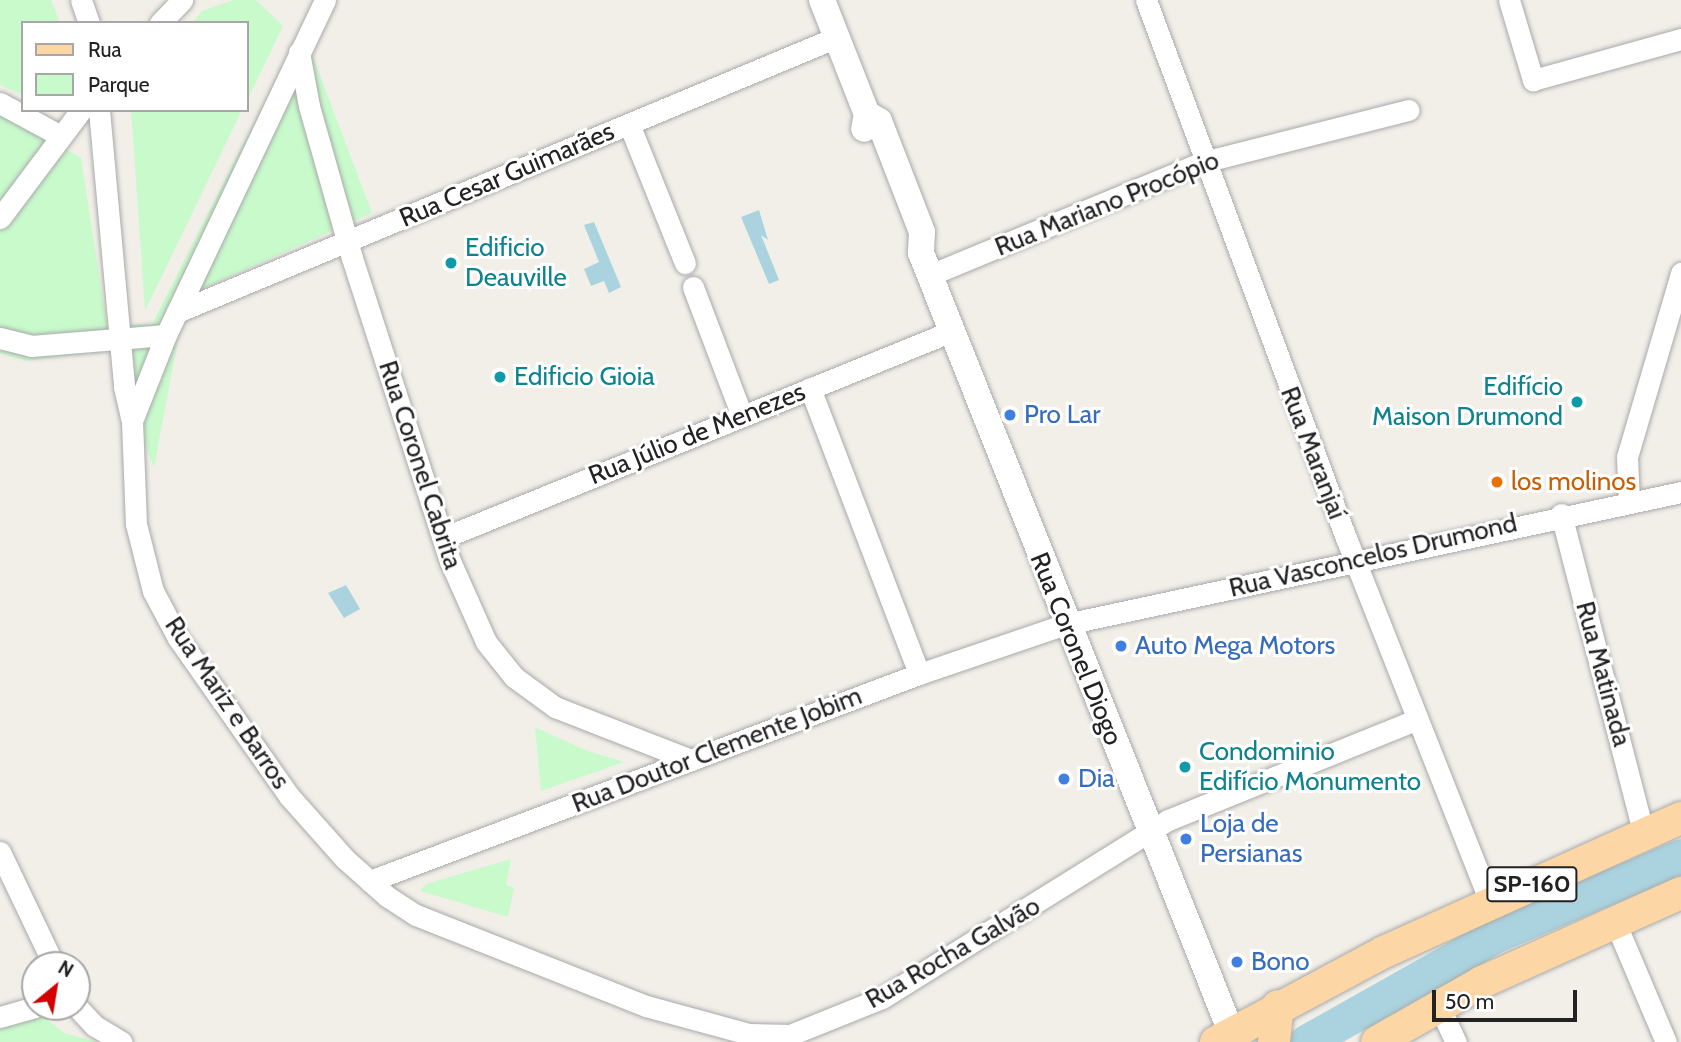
<!DOCTYPE html>
<meta charset="utf-8">
<style>
body{margin:0}
#map{position:relative;width:1681px;height:1042px;overflow:hidden;background:#f2efe9;font-family:Cabin,sans-serif}
div>[style]{position:absolute}
.park>*{inset:0;background:#c8facc}
.water>*{inset:0;background:#aad3df}
.river>*{height:35px;margin:-17.5px;padding:0 17.5px;transform-origin:17.5px;border-radius:17.5px;background:#aad3df}
.roads{filter:drop-shadow(0 0 2px #a9a9a9) drop-shadow(0 0 2px #a9a9a9)}
.minor>*{height:21px;margin:-10.5px;padding:0 10.5px;transform-origin:10.5px;border-radius:10.5px;background:#fff}
.tertiary>*{height:26px;margin:-13px;padding:0 13px;transform-origin:13px;border-radius:13px;background:#fff}
.primary>*{height:32px;margin:-16px;padding:0 16px;transform-origin:16px;border-radius:16px;background:#fcd6a4}
.dots>*{width:19px;height:19px;translate:-50% -50%;box-sizing:border-box;border:4px solid #fff;border-radius:50%}
span{translate:-50% -50%;white-space:nowrap;text-align:center;line-height:1.15;-webkit-text-stroke:6px #fff;paint-order:stroke}
.shield-label span{padding:2px 5px;background:#fff;border:2px solid;border-radius:5px;-webkit-text-stroke-width:0}
.shield-label{font-size:24px;color:#222;font-weight:700}
.street-label{font-size:26px;color:#222}
.culture-label{font-size:26px;color:#0d838f}
.left{translate:0 -50%;text-align:left}
.right{translate:-100% -50%;text-align:right}
.shop-label{font-size:26px;color:#366cbe}
.food-label{font-size:26px;color:#c56008}
.legend{position:absolute;left:21px;top:21px;width:228px;height:91px;box-sizing:border-box;background:#fff;border:2px solid #a7a7a7;margin:0;padding:9px 12px;list-style:none;font-size:21px;color:#222}
.legend li{display:flex;align-items:center;gap:14px;height:35px}
.legend b{width:35px;border:2px solid #a7a7a7}
.north{position:absolute;left:21px;top:951px;width:70px;height:70px;box-sizing:border-box;background:#fff;border:2px solid #a7a7a7;border-radius:50%;rotate:30deg;font-size:19px;font-weight:700;line-height:28px;text-align:center;color:#222}
.north::after{content:'';display:block;margin:auto;width:24px;height:32px;background:#d40000;clip-path:polygon(50% 0,100% 100%,50% 72%,0 100%)}
.scale{position:absolute;left:1432px;top:990px;width:145px;height:32px;box-sizing:border-box;border:4px solid #222;border-top:0;padding-left:9px;font-size:21px;line-height:24px;white-space:nowrap;color:#222;-webkit-text-stroke:5px #fff;paint-order:stroke}
</style>
<div id="map">
<div class="park">
<i style="clip-path:polygon(0 0,51px 0,60px 23px,23px 23px,23px 95px,0 85px)"></i>
<i style="clip-path:polygon(233px 0,256px 0,283px 26px,247px 101px,247px 23px,192px 23px,202px 11px)"></i>
<i style="clip-path:polygon(302px 28px,372px 213px,186px 296px,154px 468px,109px 351px,26px 361px,0 353px,0 112px,81px 158px,107px 325px,152px 324px)"></i>
<i style="clip-path:polygon(131px 110px,242px 110px,145px 311px)"></i>
<i style="clip-path:polygon(535px 727px,585px 750px,624px 762px,541px 791px)"></i>
<i style="clip-path:polygon(511px 859px,506px 885px,514px 888px,508px 917px,420px 891px,426px 884px)"></i>
<i style="clip-path:polygon(42px 1015px,64px 1033px,97px 1042px,0 1042px,0 1026px)"></i>
</div>
<div class="water">
<i style="clip-path:polygon(759px 210px,768px 240px,761px 235px,779px 280px,769px 284px,741px 217px)"></i>
<i style="clip-path:polygon(594px 222px,621px 287px,609px 293px,604px 281px,591px 286px,584px 269px,599px 262px,584px 225px)"></i>
<i style="clip-path:polygon(346px 585px,360px 609px,344px 618px,328px 593px)"></i>
</div>
<div class="river">
<i style="left:1306px;top:1042px;width:218px;rotate:-29.4deg"></i>
<i style="left:1496px;top:935px;width:201px;rotate:-23.1deg"></i>
</div>
<div class="roads">
<div class="minor">
<i style="left:81px;top:0;width:24px;rotate:71deg"></i>
<i style="left:325px;top:0;width:371px;rotate:115.4deg"></i>
<i style="left:166px;top:335px;width:92px;rotate:111.6deg"></i>
<i style="left:132px;top:421px;width:103px;rotate:87.8deg"></i>
<i style="left:136px;top:524px;width:69px;rotate:75.8deg"></i>
<i style="left:153px;top:591px;width:53px;rotate:62deg"></i>
<i style="left:178px;top:638px;width:193px;rotate:54.9deg"></i>
<i style="left:289px;top:796px;width:84px;rotate:48.4deg"></i>
<i style="left:345px;top:859px;width:57px;rotate:41.5deg"></i>
<i style="left:388px;top:897px;width:33px;rotate:33deg"></i>
<i style="left:416px;top:915px;width:247px;rotate:21.6deg"></i>
<i style="left:646px;top:1006px;width:107px;rotate:15.2deg"></i>
<i style="left:749px;top:1034px;width:41px;rotate:1.4deg"></i>
<i style="left:790px;top:1035px;width:99px;rotate:-21.9deg"></i>
<i style="left:882px;top:998px;width:337px;rotate:-31.9deg"></i>
<i style="left:1168px;top:820px;width:267px;rotate:-22deg"></i>
<i style="left:1146px;top:0;width:574px;rotate:69.61deg"></i>
<i style="left:1346px;top:538px;width:391px;rotate:68.4deg"></i>
<i style="left:1509px;top:0;width:84px;rotate:73.3deg"></i>
<i style="left:1533px;top:80px;width:154px;rotate:-15.5deg"></i>
<i style="left:160px;top:23px;width:32px;rotate:-46deg"></i>
<i style="left:299px;top:52px;width:55px;rotate:79.5deg"></i>
<i style="left:309px;top:106px;width:158px;rotate:74.2deg"></i>
<i style="left:352px;top:258px;width:318px;rotate:72.1deg"></i>
<i style="left:450px;top:561px;width:89px;rotate:66deg"></i>
<i style="left:486px;top:642px;width:45px;rotate:51.3deg"></i>
<i style="left:514px;top:677px;width:51px;rotate:36.2deg"></i>
<i style="left:555px;top:707px;width:146px;rotate:21.3deg"></i>
<i style="left:0;top:103px;width:67px;rotate:28.5deg"></i>
<i style="left:99px;top:110px;width:278px;rotate:84.8deg"></i>
<i style="left:124px;top:387px;width:35px;rotate:77deg"></i>
<i style="left:629px;top:124px;width:150px;rotate:68.1deg"></i>
<i style="left:0;top:218px;width:135px;rotate:-53.1deg"></i>
<i style="left:930px;top:275px;width:295px;rotate:-22.5deg"></i>
<i style="left:1203px;top:162px;width:212px;rotate:-14.2deg"></i>
<i style="left:693px;top:287px;width:138px;rotate:69.2deg"></i>
<i style="left:177px;top:312px;width:715px;rotate:-22.62deg"></i>
<i style="left:0;top:338px;width:32px;rotate:14deg"></i>
<i style="left:31px;top:346px;width:135px;rotate:-4.7deg"></i>
<i style="left:810px;top:388px;width:306px;rotate:69.1deg"></i>
<i style="left:1629px;top:501px;width:44px;rotate:-92.6deg"></i>
<i style="left:1627px;top:457px;width:192px;rotate:-73.6deg"></i>
<i style="left:1561px;top:514px;width:331px;rotate:75.5deg"></i>
<i style="left:443px;top:538px;width:549px;rotate:-22.13deg"></i>
<i style="left:0;top:852px;width:125px;rotate:64.5deg"></i>
<i style="left:370px;top:881px;width:587px;rotate:-20.66deg"></i>
<i style="left:919px;top:674px;width:155px;rotate:-18.8deg"></i>
<i style="left:1066px;top:624px;width:629px;rotate:-12.11deg"></i>
<i style="left:1615px;top:922px;width:130px;rotate:67deg"></i>
<i style="left:1439px;top:1006px;width:40px;rotate:65deg"></i>
<i style="left:77px;top:1007px;width:26px;rotate:47deg"></i>
<i style="left:95px;top:1026px;width:31px;rotate:31deg"></i>
<i style="left:0;top:1017px;width:36px;rotate:-16deg"></i>
</div>
<div class="tertiary">
<i style="left:822px;top:0;width:123px;rotate:68.5deg"></i>
<i style="left:867px;top:114px;width:15px;rotate:101deg"></i>
<i style="left:867px;top:114px;width:14px;rotate:30deg"></i>
<i style="left:879px;top:121px;width:119px;rotate:68.8deg"></i>
<i style="left:922px;top:232px;width:21px;rotate:93deg"></i>
<i style="left:921px;top:253px;width:849px;rotate:68.3deg"></i>
</div>
<div class="primary">
<i style="left:1216px;top:1042px;width:191px;rotate:-28.2deg"></i>
<i style="left:1384px;top:952px;width:326px;rotate:-24.3deg"></i>
<i style="left:1274px;top:1042px;width:36px;rotate:-84deg"></i>
<i style="left:1377px;top:1042px;width:121px;rotate:-29.7deg"></i>
<i style="left:1482px;top:982px;width:218px;rotate:-24.1deg"></i>
</div>
</div>
<div class="dots">
<i style="left:451px;top:263px;background:#0f9aa8"></i>
<i style="left:500px;top:377px;background:#0f9aa8"></i>
<i style="left:1577px;top:402px;background:#0f9aa8"></i>
<i style="left:1010px;top:415px;background:#3f7fe0"></i>
<i style="left:1497px;top:482px;background:#e8710a"></i>
<i style="left:1121px;top:646px;background:#3f7fe0"></i>
<i style="left:1185px;top:767px;background:#0f9aa8"></i>
<i style="left:1064px;top:779px;background:#3f7fe0"></i>
<i style="left:1186px;top:839px;background:#3f7fe0"></i>
<i style="left:1237px;top:962px;background:#3f7fe0"></i>
</div>
<div class="shield-label">
<span style="left:1532px;top:884px">SP-160</span>
</div>
<div class="street-label">
<span style="left:507px;top:175px;rotate:-23deg">Rua Cesar Guimarães</span>
<span style="left:1107px;top:204px;rotate:-22deg">Rua Mariano Procópio</span>
<span style="left:697px;top:434px;rotate:-22deg">Rua Júlio de Menezes</span>
<span style="left:1313px;top:453px;rotate:69deg">Rua Maranjaí</span>
<span style="left:420px;top:465px;rotate:72deg">Rua Coronel Cabrita</span>
<span style="left:1373px;top:556px;rotate:-13deg">Rua Vasconcelos Drumond</span>
<span style="left:1076px;top:649px;rotate:68deg">Rua Coronel Diogo</span>
<span style="left:1603px;top:674px;rotate:75deg">Rua Matinada</span>
<span style="left:227px;top:703px;rotate:56deg">Rua Mariz e Barros</span>
<span style="left:717px;top:750px;rotate:-21deg">Rua Doutor Clemente Jobim</span>
<span style="left:953px;top:953px;rotate:-30deg">Rua Rocha Galvão</span>
</div>
<div class="culture-label">
<span class="left" style="left:465px;top:263px">Edificio<br>Deauville</span>
<span class="left" style="left:514px;top:377px">Edificio Gioia</span>
<span class="right" style="left:1563px;top:402px">Edifício<br>Maison Drumond</span>
<span class="left" style="left:1199px;top:767px">Condominio<br>Edifício Monumento</span>
</div>
<div class="shop-label">
<span class="left" style="left:1024px;top:415px">Pro Lar</span>
<span class="left" style="left:1135px;top:646px">Auto Mega Motors</span>
<span class="left" style="left:1078px;top:779px">Dia</span>
<span class="left" style="left:1200px;top:839px">Loja de<br>Persianas</span>
<span class="left" style="left:1251px;top:962px">Bono</span>
</div>
<div class="food-label">
<span class="left" style="left:1511px;top:482px">los molinos</span>
</div>
<ul class="legend">
<li><b style="height:9px;background:#fcd6a4"></b>Rua</li>
<li><b style="height:19px;background:#c8facc"></b>Parque</li>
</ul>
<div class="north">N</div>
<div class="scale">50 m</div>
</div>
